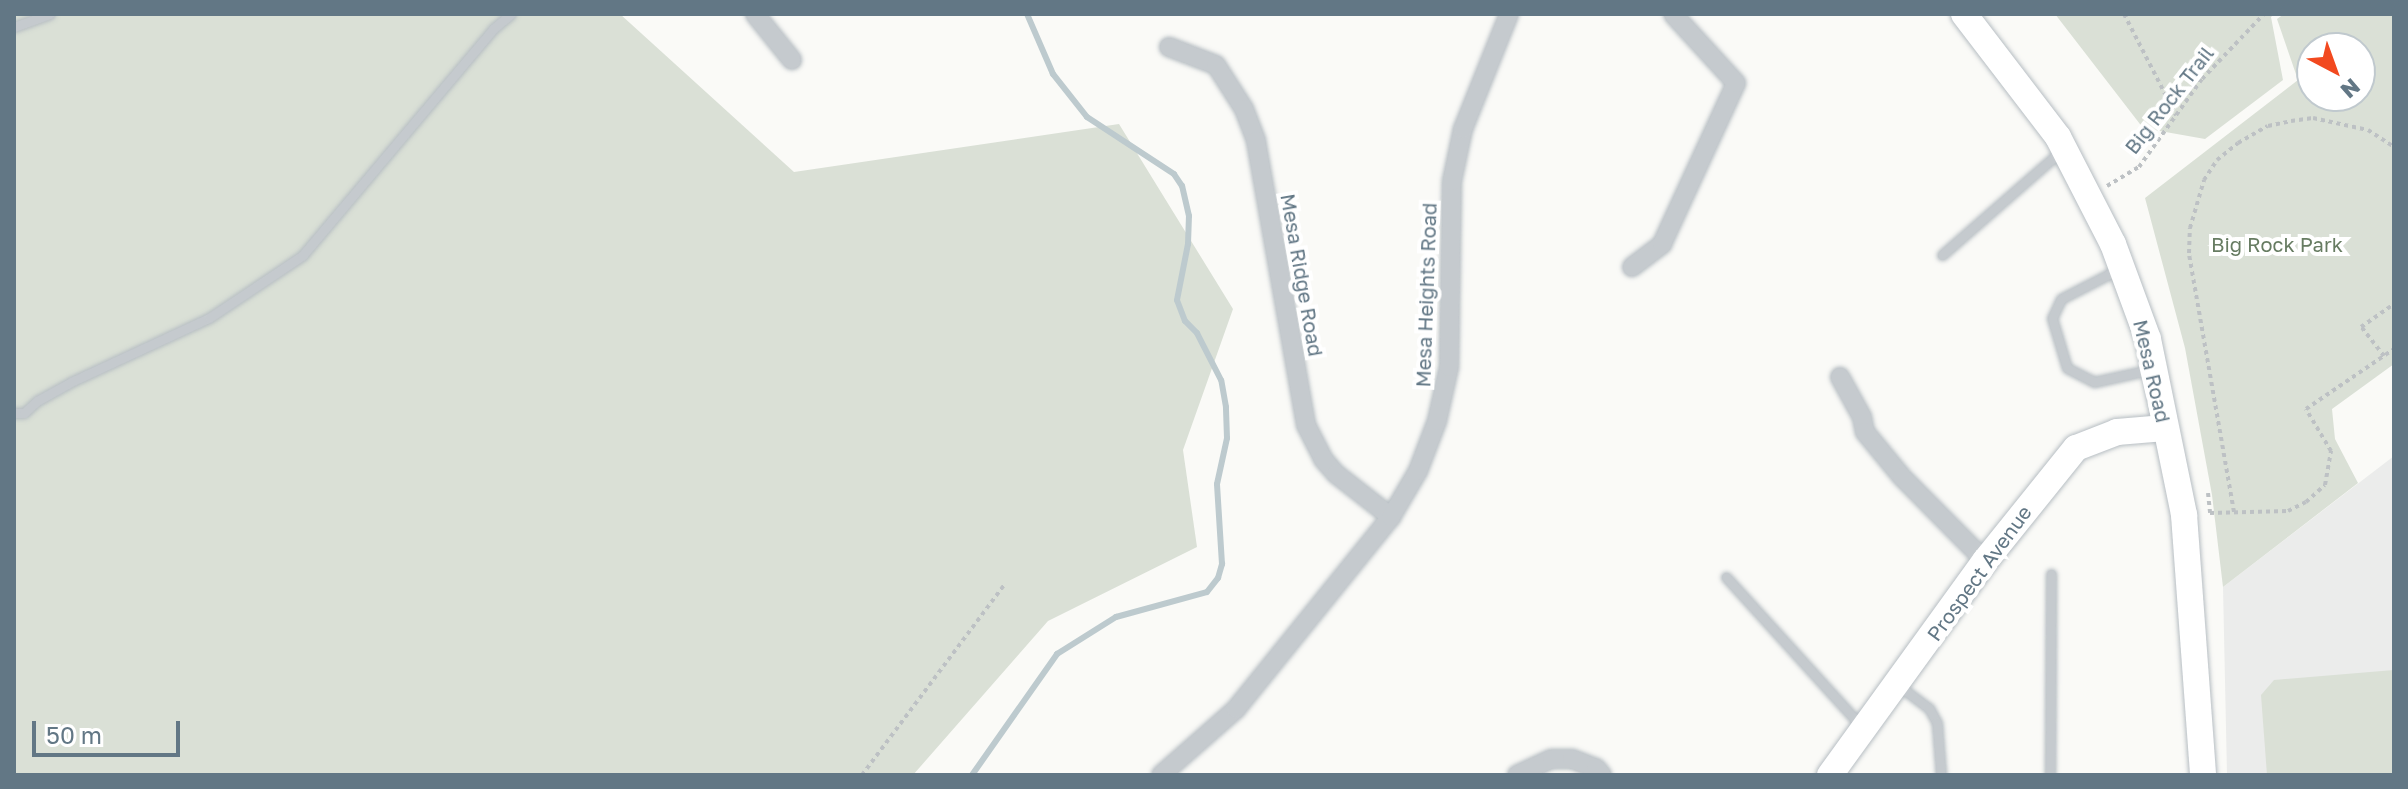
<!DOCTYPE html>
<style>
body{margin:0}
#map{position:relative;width:2408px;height:789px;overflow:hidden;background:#fafaf7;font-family:"Golos Text",sans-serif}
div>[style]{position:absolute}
.built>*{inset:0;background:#ebeceb}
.green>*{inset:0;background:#dae0d6}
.stream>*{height:6px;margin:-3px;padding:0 3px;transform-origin:3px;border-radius:3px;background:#bdcace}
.path>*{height:4px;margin-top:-2px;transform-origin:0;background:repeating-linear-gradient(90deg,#bdc1c4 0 4px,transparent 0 8px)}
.roads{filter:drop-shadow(0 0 2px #b7bec3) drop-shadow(0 0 2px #b7bec3)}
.lane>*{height:9px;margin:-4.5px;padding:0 4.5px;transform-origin:4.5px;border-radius:4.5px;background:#c5cace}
.street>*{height:18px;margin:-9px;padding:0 9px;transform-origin:9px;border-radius:9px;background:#c5cace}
.secondary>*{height:26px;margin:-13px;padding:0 13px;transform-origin:13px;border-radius:13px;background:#fff}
span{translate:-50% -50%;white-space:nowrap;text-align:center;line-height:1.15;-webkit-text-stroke:8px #fff;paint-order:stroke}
.street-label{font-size:20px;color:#627785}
.park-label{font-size:20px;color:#677c62}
.frame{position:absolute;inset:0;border:16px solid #627785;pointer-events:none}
.north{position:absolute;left:2296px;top:32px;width:80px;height:80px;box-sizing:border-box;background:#fff;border:2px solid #c0c9ce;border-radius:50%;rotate:139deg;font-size:22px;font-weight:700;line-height:32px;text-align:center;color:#627785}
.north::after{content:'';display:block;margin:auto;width:28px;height:36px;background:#f2491f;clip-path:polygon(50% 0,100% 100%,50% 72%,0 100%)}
.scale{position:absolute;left:32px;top:721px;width:148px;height:36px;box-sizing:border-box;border:4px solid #627785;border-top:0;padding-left:10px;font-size:24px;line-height:28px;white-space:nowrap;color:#627785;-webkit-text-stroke:6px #fff;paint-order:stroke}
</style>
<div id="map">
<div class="built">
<i style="clip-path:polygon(2394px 456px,2394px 775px,2227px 775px,2223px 587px)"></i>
</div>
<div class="green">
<i style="clip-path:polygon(14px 14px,620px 14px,794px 172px,1119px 124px,1233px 309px,1183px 450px,1197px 547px,1048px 621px,913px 775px,14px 775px)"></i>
<i style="clip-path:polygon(2055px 14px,2274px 14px,2271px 17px,2283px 80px,2205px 139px,2143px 128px)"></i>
<i style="clip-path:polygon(evenodd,2284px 14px,2394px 14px,2394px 364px,2332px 409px,2335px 439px,2358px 483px,2223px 587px,2212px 495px,2185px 348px,2145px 198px,2298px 80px,2277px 19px,2284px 14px,2360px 48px,2360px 96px,2312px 96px,2312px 48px,2360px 48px)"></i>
<i style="clip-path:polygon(2394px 670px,2394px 775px,2267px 775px,2261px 695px,2274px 680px)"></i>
</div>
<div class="stream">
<i style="left:972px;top:775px;width:148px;rotate:-54.9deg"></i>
<i style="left:1057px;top:654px;width:70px;rotate:-32.1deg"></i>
<i style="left:1116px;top:617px;width:94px;rotate:-15.4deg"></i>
<i style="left:1207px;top:592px;width:18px;rotate:-52deg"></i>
<i style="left:1218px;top:578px;width:15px;rotate:-74deg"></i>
<i style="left:1222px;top:564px;width:80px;rotate:-93.6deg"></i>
<i style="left:1217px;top:484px;width:47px;rotate:-77.7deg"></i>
<i style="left:1227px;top:438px;width:31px;rotate:-92deg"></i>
<i style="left:1226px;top:407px;width:27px;rotate:-100deg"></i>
<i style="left:1221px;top:380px;width:53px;rotate:-117.1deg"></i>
<i style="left:1197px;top:333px;width:17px;rotate:-135deg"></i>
<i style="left:1185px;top:321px;width:22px;rotate:-111deg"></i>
<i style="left:1177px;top:300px;width:57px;rotate:-78.9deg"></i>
<i style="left:1188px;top:244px;width:28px;rotate:-88deg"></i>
<i style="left:1189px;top:216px;width:31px;rotate:-103deg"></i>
<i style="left:1182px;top:186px;width:14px;rotate:-124deg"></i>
<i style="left:1174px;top:174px;width:104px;rotate:-146.8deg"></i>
<i style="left:1087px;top:117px;width:55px;rotate:-128.3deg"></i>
<i style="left:1053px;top:74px;width:65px;rotate:-113.4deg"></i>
</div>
<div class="path">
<i style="left:2124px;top:14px;width:114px;rotate:62.8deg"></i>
<i style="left:2107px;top:186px;width:37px;rotate:-31deg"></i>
<i style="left:2139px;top:167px;width:108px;rotate:-54.4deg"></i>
<i style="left:2202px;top:79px;width:90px;rotate:-46.4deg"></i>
<i style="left:2384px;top:356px;width:37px;rotate:-128deg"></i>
<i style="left:2361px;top:327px;width:40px;rotate:-34.9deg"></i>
<i style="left:2208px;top:493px;width:20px;rotate:84deg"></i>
<i style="left:2210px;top:513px;width:78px;rotate:-1.5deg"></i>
<i style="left:2288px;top:511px;width:20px;rotate:-27deg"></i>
<i style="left:2306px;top:502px;width:25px;rotate:-42deg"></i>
<i style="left:2325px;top:485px;width:35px;rotate:-80deg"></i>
<i style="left:2331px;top:451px;width:49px;rotate:-120.8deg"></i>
<i style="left:2306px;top:409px;width:107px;rotate:-34.3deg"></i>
<i style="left:2234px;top:512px;width:263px;rotate:-99.9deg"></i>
<i style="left:2189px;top:253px;width:25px;rotate:-88deg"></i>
<i style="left:2190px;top:228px;width:50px;rotate:-73.7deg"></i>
<i style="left:2204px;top:180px;width:24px;rotate:-57deg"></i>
<i style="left:2217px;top:160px;width:27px;rotate:-39deg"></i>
<i style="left:2238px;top:143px;width:34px;rotate:-30deg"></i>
<i style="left:2268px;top:126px;width:24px;rotate:-12deg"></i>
<i style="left:2291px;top:121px;width:22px;rotate:-8deg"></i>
<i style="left:2313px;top:118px;width:56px;rotate:12.3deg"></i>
<i style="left:2368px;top:130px;width:31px;rotate:33deg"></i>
<i style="left:862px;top:775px;width:239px;rotate:-53.2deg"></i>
</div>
<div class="roads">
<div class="lane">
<i style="left:14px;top:27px;width:38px;rotate:-20deg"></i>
<i style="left:1942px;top:255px;width:159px;rotate:-41.2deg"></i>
<i style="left:2119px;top:269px;width:65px;rotate:152.7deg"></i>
<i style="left:2061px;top:299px;width:21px;rotate:115deg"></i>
<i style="left:2052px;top:318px;width:52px;rotate:73.3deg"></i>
<i style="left:2067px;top:368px;width:30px;rotate:27deg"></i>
<i style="left:2094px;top:382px;width:60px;rotate:-12.4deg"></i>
<i style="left:14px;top:413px;width:10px"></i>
<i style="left:24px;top:413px;width:18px;rotate:-43deg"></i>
<i style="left:37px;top:401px;width:39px;rotate:-29deg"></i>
<i style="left:71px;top:382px;width:152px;rotate:-24.9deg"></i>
<i style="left:209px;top:318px;width:112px;rotate:-33.7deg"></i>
<i style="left:302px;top:256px;width:297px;rotate:-49.9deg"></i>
<i style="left:493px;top:29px;width:23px;rotate:-40deg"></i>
<i style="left:1726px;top:577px;width:202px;rotate:47.8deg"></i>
<i style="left:1898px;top:685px;width:39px;rotate:37deg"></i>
<i style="left:1929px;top:708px;width:17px;rotate:62deg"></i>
<i style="left:1937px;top:723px;width:52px;rotate:85.6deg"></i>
<i style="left:2050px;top:775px;width:201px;rotate:-89.7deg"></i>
</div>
<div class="street">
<i style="left:755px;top:14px;width:59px;rotate:51.2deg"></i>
<i style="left:1169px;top:47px;width:50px;rotate:21deg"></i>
<i style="left:1216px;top:65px;width:52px;rotate:57.5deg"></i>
<i style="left:1244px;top:109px;width:34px;rotate:69deg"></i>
<i style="left:1256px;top:141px;width:288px;rotate:80deg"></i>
<i style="left:1306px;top:425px;width:38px;rotate:63deg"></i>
<i style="left:1323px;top:459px;width:20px;rotate:49deg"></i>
<i style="left:1336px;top:474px;width:70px;rotate:38deg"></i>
<i style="left:1632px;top:267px;width:38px;rotate:-37deg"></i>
<i style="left:1662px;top:244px;width:177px;rotate:-65.3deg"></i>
<i style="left:1736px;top:83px;width:93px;rotate:-132.4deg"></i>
<i style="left:1840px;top:377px;width:46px;rotate:61.2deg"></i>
<i style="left:1862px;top:417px;width:15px;rotate:79deg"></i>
<i style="left:1865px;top:432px;width:58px;rotate:50.6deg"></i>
<i style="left:1902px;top:477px;width:118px;rotate:45.3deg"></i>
<i style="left:1161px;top:775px;width:100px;rotate:-41.3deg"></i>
<i style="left:1236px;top:709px;width:247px;rotate:-51.1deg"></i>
<i style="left:1391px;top:517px;width:53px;rotate:-59.6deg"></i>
<i style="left:1418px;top:471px;width:53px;rotate:-69.2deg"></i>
<i style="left:1437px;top:421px;width:55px;rotate:-77.5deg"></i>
<i style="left:1449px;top:367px;width:186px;rotate:-89.1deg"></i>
<i style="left:1452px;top:181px;width:53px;rotate:-78.1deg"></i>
<i style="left:1463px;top:129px;width:124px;rotate:-68.2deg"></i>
<i style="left:1517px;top:775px;width:38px;rotate:-25deg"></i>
<i style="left:1552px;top:759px;width:20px"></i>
<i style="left:1572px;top:759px;width:26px;rotate:21deg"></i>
<i style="left:1596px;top:768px;width:9px;rotate:49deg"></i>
</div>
<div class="secondary">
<i style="left:1964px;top:14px;width:155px;rotate:52.6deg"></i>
<i style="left:2058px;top:137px;width:120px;rotate:62.8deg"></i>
<i style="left:2113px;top:244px;width:101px;rotate:69.8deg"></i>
<i style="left:2148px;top:339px;width:180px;rotate:78.4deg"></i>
<i style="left:2184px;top:515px;width:261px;rotate:85.8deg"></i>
<i style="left:1830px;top:775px;width:264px;rotate:-54.1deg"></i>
<i style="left:1985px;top:561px;width:145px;rotate:-51.2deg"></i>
<i style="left:2076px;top:448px;width:44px;rotate:-21.3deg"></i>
<i style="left:2117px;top:432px;width:48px;rotate:-4.8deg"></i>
</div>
</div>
<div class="street-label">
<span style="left:2169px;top:100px;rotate:-52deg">Big Rock Trail</span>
<span style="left:1302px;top:275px;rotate:80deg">Mesa Ridge Road</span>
<span style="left:1426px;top:295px;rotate:-88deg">Mesa Heights Road</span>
<span style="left:2152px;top:371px;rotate:77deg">Mesa Road</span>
<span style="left:1979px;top:573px;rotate:-54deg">Prospect Avenue</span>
</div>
<div class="park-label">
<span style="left:2277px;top:244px">Big Rock Park</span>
</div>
<div class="frame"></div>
<div class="north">N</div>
<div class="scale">50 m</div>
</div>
